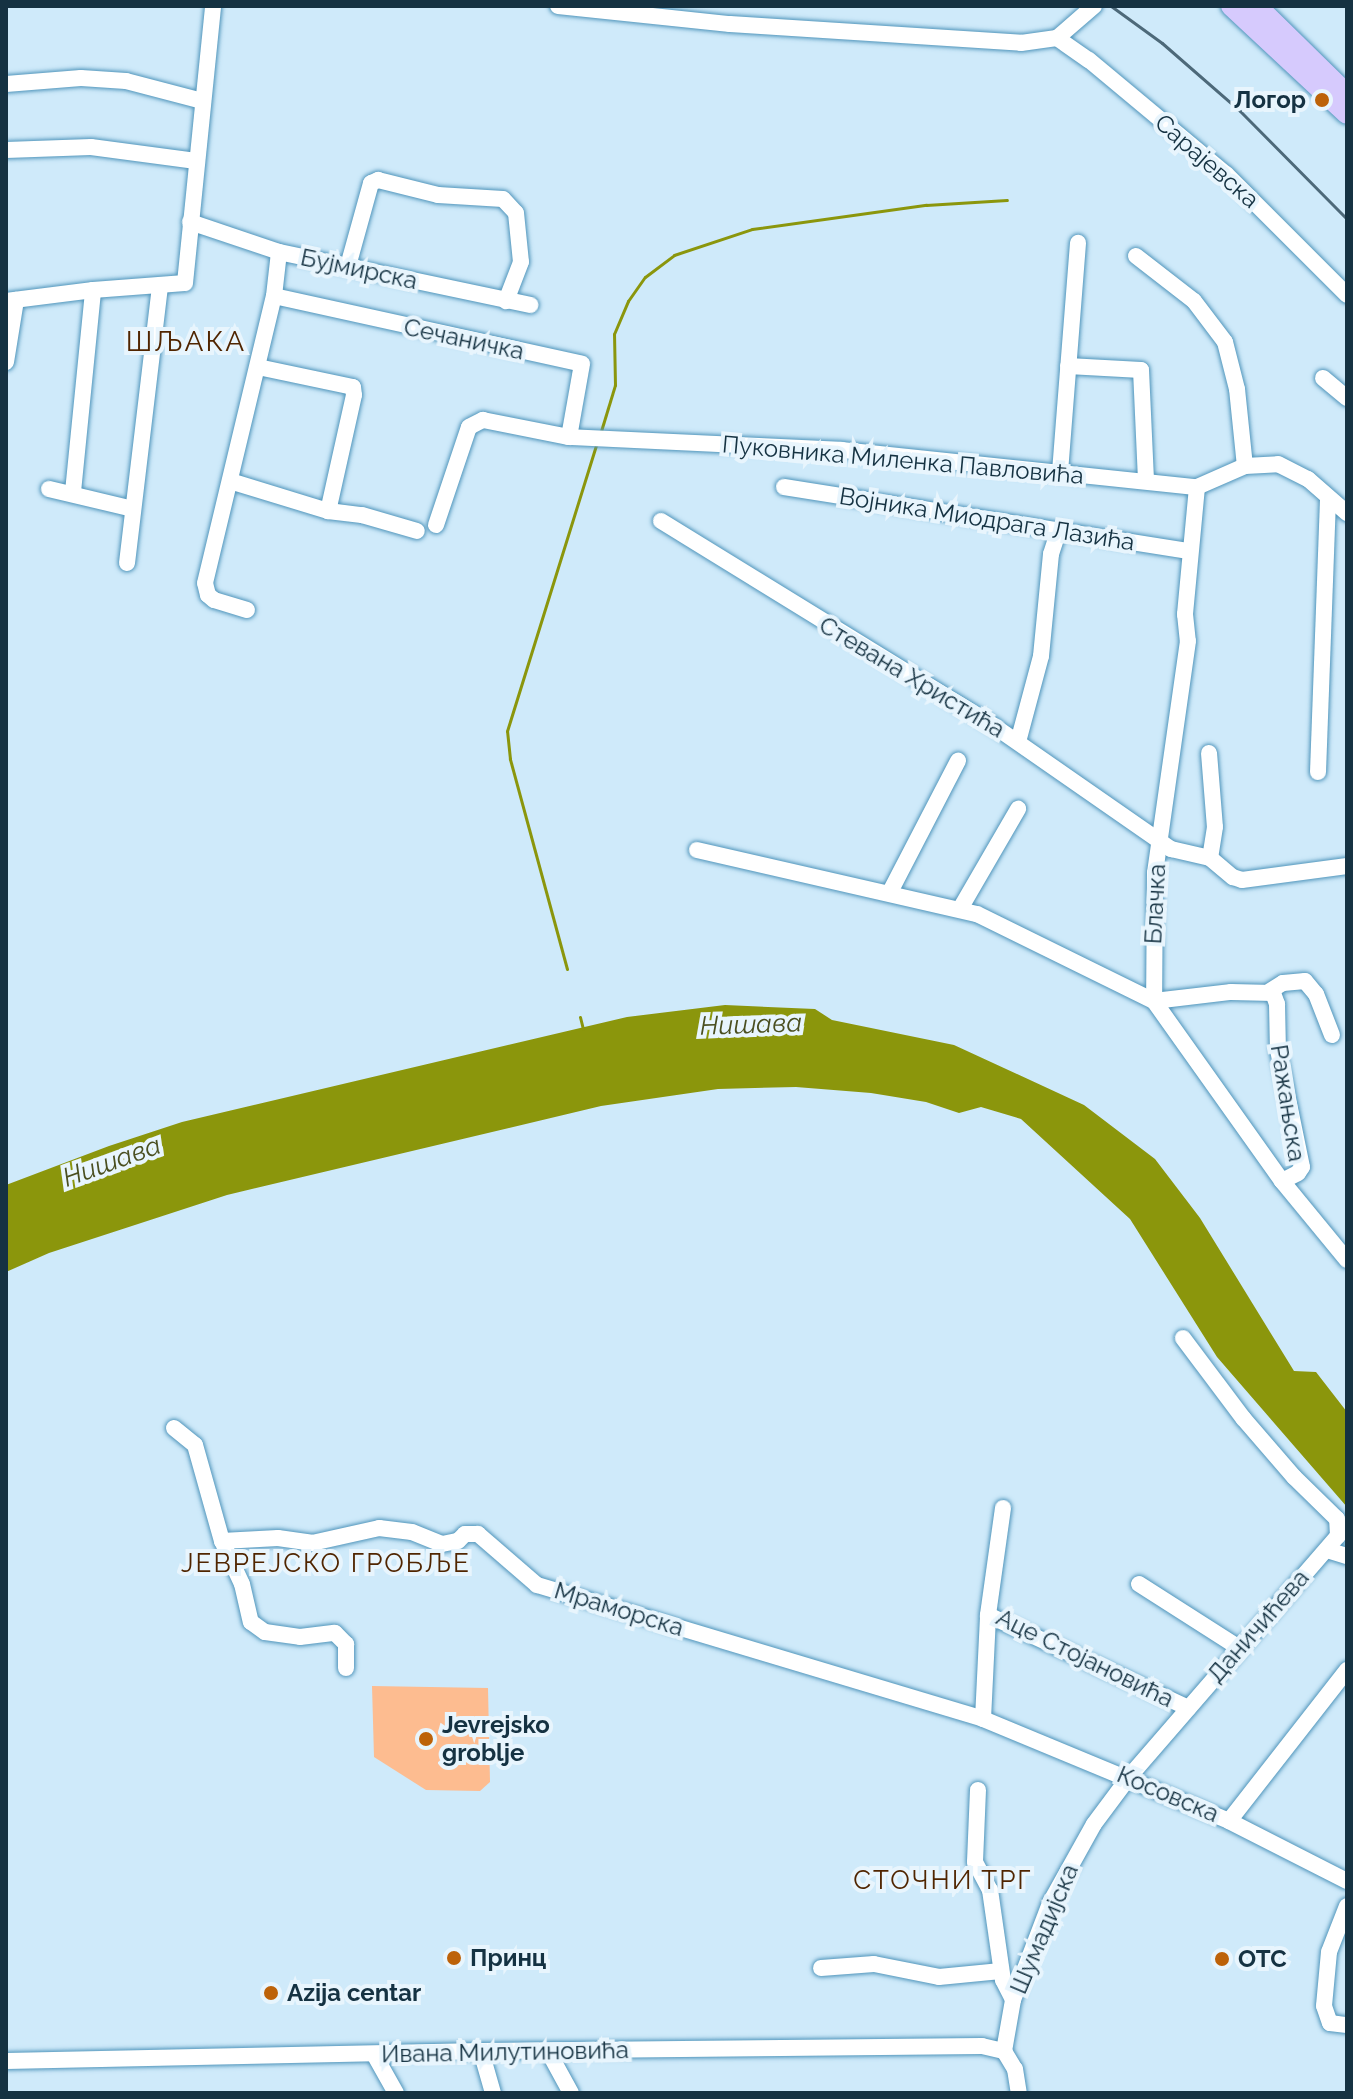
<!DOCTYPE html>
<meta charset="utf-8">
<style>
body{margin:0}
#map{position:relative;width:1353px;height:2099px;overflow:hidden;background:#cfeafa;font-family:Raleway,sans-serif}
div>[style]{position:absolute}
.green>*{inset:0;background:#fdbc90}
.water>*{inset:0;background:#8b960c}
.stream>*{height:3px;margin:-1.5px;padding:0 1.5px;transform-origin:1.5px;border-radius:1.5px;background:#8b960c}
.roads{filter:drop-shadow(0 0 2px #5095bb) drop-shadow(0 0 2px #5095bb)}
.minor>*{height:16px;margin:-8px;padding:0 8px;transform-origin:8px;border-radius:8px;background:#fff}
.major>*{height:20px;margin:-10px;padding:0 10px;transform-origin:10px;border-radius:10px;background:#d6cafd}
.rail>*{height:3px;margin:-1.5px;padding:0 1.5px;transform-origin:1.5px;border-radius:1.5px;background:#4d6979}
.dots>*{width:22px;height:22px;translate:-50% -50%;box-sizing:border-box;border:4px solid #e8f5fd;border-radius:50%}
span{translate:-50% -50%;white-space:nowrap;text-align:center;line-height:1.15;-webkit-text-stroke:8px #e8f5fd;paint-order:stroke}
.poi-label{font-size:24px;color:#153242;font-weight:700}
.right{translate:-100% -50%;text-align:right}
.left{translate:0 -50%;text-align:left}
.street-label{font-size:24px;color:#153242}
.water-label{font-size:26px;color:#4a4f20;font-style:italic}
.neighbourhood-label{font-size:26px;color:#502500;letter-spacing:2px}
.quarter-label{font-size:28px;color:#502500;letter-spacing:2px}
.frame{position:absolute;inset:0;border:8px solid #153242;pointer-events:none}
</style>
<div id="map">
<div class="green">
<i style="clip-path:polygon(372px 1686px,488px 1688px,490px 1782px,480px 1791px,426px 1790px,374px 1757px)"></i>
</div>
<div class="water">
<i style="clip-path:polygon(725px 1005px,815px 1009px,832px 1020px,954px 1045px,1084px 1105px,1155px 1159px,1200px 1218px,1294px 1371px,1316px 1372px,1347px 1412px,1347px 1507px,1217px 1357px,1130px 1219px,1021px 1119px,981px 1107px,959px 1113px,926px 1102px,871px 1093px,796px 1087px,718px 1089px,601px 1106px,227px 1195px,49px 1253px,6px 1272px,6px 1185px,109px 1146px,182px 1122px,627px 1017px)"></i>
</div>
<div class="stream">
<i style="left:601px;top:431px;width:48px;rotate:-73.1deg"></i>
<i style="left:615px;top:385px;width:51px;rotate:-91.1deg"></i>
<i style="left:614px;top:334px;width:36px;rotate:-67deg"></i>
<i style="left:628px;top:301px;width:29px;rotate:-55deg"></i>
<i style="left:645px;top:277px;width:36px;rotate:-37deg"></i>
<i style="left:674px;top:255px;width:82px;rotate:-18.4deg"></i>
<i style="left:752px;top:229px;width:176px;rotate:-7.9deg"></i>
<i style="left:926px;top:205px;width:81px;rotate:-3.5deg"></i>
<i style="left:567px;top:969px;width:218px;rotate:-105.2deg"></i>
<i style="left:510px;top:759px;width:28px;rotate:-96deg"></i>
<i style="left:507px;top:731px;width:299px;rotate:-72.7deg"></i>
<i style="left:580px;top:1017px;width:12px;rotate:76deg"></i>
</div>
<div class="roads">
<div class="minor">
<i style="left:558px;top:6px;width:173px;rotate:6deg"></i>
<i style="left:730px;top:24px;width:292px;rotate:3.7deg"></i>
<i style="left:1021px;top:43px;width:36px;rotate:-8deg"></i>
<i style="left:1057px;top:38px;width:49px;rotate:-40.9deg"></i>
<i style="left:1057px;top:38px;width:39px;rotate:35deg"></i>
<i style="left:1089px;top:60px;width:178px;rotate:39.8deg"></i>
<i style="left:1226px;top:174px;width:171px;rotate:45deg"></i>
<i style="left:6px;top:84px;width:75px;rotate:-4.6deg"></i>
<i style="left:81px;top:78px;width:45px;rotate:3.8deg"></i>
<i style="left:126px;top:81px;width:79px;rotate:14.7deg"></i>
<i style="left:6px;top:150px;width:85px;rotate:-2deg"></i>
<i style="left:91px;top:147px;width:106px;rotate:7.6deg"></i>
<i style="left:190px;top:222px;width:94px;rotate:18.6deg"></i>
<i style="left:279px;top:252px;width:257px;rotate:11.9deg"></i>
<i style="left:1136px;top:256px;width:73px;rotate:37.8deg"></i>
<i style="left:1194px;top:301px;width:51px;rotate:52.9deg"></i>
<i style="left:1225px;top:342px;width:49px;rotate:75.7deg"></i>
<i style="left:1237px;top:389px;width:77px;rotate:84.1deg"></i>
<i style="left:348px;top:266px;width:86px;rotate:-74.5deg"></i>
<i style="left:371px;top:183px;width:8px;rotate:-23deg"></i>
<i style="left:378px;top:180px;width:62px;rotate:14deg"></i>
<i style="left:438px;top:195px;width:65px;rotate:3.5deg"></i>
<i style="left:503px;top:199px;width:19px;rotate:47deg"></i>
<i style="left:516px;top:213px;width:49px;rotate:84.2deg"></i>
<i style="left:521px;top:262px;width:42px;rotate:111deg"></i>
<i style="left:274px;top:296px;width:315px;rotate:12.4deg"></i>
<i style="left:582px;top:364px;width:74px;rotate:100.1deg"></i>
<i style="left:6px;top:301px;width:88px;rotate:-7.2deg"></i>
<i style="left:93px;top:290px;width:92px;rotate:-4.4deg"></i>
<i style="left:185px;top:283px;width:278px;rotate:-84.2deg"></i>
<i style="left:6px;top:362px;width:63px;rotate:-80.8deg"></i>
<i style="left:1068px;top:366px;width:73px;rotate:3.1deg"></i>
<i style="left:1141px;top:370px;width:111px;rotate:87.4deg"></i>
<i style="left:258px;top:367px;width:97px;rotate:11.9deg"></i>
<i style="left:353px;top:387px;width:8px;rotate:83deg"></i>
<i style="left:354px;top:395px;width:119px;rotate:102.6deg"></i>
<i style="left:1323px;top:378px;width:31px;rotate:40deg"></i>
<i style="left:1060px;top:472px;width:230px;rotate:-85.5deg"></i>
<i style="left:230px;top:481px;width:102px;rotate:17deg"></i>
<i style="left:328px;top:511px;width:34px;rotate:7deg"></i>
<i style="left:362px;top:515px;width:57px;rotate:16.2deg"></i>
<i style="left:784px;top:487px;width:410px;rotate:9deg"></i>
<i style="left:1197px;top:487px;width:128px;rotate:95.4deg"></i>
<i style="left:1185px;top:614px;width:27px;rotate:84deg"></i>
<i style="left:1188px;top:641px;width:234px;rotate:98.1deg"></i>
<i style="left:1155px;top:873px;width:128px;rotate:90.4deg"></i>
<i style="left:1154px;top:1001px;width:221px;rotate:54.6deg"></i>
<i style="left:1282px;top:1181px;width:102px;rotate:50.6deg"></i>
<i style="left:1197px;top:487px;width:52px;rotate:-23.6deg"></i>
<i style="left:1245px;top:466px;width:33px;rotate:-3deg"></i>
<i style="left:1278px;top:464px;width:34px;rotate:27deg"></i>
<i style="left:1308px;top:479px;width:52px;rotate:41.1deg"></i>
<i style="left:49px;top:489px;width:86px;rotate:13.4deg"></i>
<i style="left:73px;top:492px;width:203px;rotate:-84.3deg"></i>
<i style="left:661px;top:521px;width:391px;rotate:31.6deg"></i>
<i style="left:994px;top:726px;width:216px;rotate:34.8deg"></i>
<i style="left:1171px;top:849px;width:40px;rotate:13deg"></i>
<i style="left:1210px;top:858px;width:30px;rotate:40deg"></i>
<i style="left:1233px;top:877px;width:9px;rotate:18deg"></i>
<i style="left:1242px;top:880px;width:106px;rotate:-7.6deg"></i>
<i style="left:436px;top:525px;width:103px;rotate:-71.4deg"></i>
<i style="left:469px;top:427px;width:16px;rotate:-27deg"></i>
<i style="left:483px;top:420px;width:88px;rotate:11.2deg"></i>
<i style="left:569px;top:437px;width:273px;rotate:2.7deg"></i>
<i style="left:842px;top:450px;width:357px;rotate:6deg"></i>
<i style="left:127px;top:563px;width:280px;rotate:-83.2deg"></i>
<i style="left:247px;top:610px;width:34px;rotate:-163deg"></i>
<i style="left:214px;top:600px;width:8px;rotate:-140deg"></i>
<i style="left:208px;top:595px;width:12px;rotate:-104deg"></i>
<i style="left:205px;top:583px;width:295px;rotate:-76.5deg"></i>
<i style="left:274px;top:296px;width:44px;rotate:-83.5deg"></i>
<i style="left:1018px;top:742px;width:89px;rotate:-75deg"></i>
<i style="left:1041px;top:656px;width:102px;rotate:-84.4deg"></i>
<i style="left:1051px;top:554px;width:25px;rotate:-72deg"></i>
<i style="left:1209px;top:753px;width:74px;rotate:85.4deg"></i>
<i style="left:1215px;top:827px;width:31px;rotate:99deg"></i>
<i style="left:1318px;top:772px;width:272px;rotate:-87.9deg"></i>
<i style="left:697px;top:850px;width:287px;rotate:12.9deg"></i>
<i style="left:977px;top:914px;width:197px;rotate:26.2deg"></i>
<i style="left:890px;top:892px;width:148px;rotate:-62.6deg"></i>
<i style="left:960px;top:909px;width:116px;rotate:-59.9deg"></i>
<i style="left:1270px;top:991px;width:15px;rotate:-32deg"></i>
<i style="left:1283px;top:983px;width:22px;rotate:-5deg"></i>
<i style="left:1305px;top:981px;width:17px;rotate:50deg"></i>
<i style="left:1316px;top:994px;width:44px;rotate:68.7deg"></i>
<i style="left:1154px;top:1001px;width:78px;rotate:-6.7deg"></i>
<i style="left:1231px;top:992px;width:42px;rotate:1.4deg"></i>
<i style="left:1273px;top:993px;width:12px;rotate:70deg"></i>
<i style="left:1277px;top:1004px;width:46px;rotate:88.8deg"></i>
<i style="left:1278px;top:1050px;width:119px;rotate:78.4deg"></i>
<i style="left:1302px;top:1167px;width:7px;rotate:124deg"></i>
<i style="left:1298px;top:1173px;width:18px;rotate:153deg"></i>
<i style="left:174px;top:1428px;width:27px;rotate:39deg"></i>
<i style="left:195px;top:1445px;width:100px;rotate:74.3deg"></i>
<i style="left:222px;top:1541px;width:47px;rotate:65.1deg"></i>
<i style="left:242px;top:1584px;width:39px;rotate:77deg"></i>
<i style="left:251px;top:1622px;width:17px;rotate:36deg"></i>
<i style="left:265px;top:1632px;width:35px;rotate:8deg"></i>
<i style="left:300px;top:1637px;width:35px;rotate:-7deg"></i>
<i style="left:335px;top:1633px;width:16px;rotate:45deg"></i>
<i style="left:346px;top:1644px;width:24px;rotate:90deg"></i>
<i style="left:1003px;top:1508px;width:108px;rotate:98deg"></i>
<i style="left:988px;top:1615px;width:221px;rotate:24.9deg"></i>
<i style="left:222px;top:1541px;width:56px;rotate:-3.1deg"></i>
<i style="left:278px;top:1538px;width:34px;rotate:8deg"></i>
<i style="left:312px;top:1543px;width:69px;rotate:-12.6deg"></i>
<i style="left:379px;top:1528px;width:33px;rotate:7deg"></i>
<i style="left:412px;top:1532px;width:32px;rotate:22deg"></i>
<i style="left:442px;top:1544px;width:16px;rotate:-11deg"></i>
<i style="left:458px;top:1541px;width:10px;rotate:-45deg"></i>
<i style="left:465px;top:1534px;width:13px"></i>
<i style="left:478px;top:1534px;width:78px;rotate:40.8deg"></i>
<i style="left:537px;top:1585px;width:466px;rotate:16.7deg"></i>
<i style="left:983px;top:1719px;width:266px;rotate:22.5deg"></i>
<i style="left:1229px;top:1821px;width:132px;rotate:27deg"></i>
<i style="left:1327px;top:1550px;width:21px;rotate:17deg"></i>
<i style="left:1139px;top:1584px;width:119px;rotate:32.6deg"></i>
<i style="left:983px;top:1719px;width:104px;rotate:-87.2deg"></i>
<i style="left:978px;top:1790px;width:72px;rotate:92.4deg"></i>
<i style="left:975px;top:1862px;width:32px;rotate:62deg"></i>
<i style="left:990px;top:1890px;width:91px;rotate:81.8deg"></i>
<i style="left:1003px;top:1980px;width:22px;rotate:63deg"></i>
<i style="left:1229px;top:1821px;width:192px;rotate:-52deg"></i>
<i style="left:1347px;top:1906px;width:49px;rotate:111.4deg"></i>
<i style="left:1329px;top:1952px;width:54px;rotate:95.3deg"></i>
<i style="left:1324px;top:2006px;width:18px;rotate:71deg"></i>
<i style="left:1330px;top:2023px;width:17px;rotate:7deg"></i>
<i style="left:821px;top:1968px;width:53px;rotate:-4.3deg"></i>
<i style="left:874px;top:1964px;width:66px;rotate:11.3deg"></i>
<i style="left:939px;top:1977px;width:62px;rotate:-5.5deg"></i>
<i style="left:481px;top:2051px;width:44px;rotate:74.1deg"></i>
<i style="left:548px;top:2051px;width:48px;rotate:61.3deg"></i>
<i style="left:1004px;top:2051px;width:52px;rotate:-80deg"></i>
<i style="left:1013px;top:2000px;width:104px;rotate:-69.1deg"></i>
<i style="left:1050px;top:1903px;width:90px;rotate:-60.9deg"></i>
<i style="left:1094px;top:1824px;width:59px;rotate:-53.3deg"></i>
<i style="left:1129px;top:1777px;width:319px;rotate:-49.1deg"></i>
<i style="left:1338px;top:1536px;width:17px;rotate:-93deg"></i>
<i style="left:1337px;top:1519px;width:60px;rotate:-135.7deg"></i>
<i style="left:1294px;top:1477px;width:78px;rotate:-130.8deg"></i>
<i style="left:1243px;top:1418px;width:100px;rotate:-126.9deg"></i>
<i style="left:1004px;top:2051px;width:21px;rotate:59deg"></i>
<i style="left:1015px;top:2069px;width:24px;rotate:81deg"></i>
<i style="left:374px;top:2054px;width:45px;rotate:60.6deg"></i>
<i style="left:6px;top:2061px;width:475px;rotate:-1.2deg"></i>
<i style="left:481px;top:2051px;width:501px;rotate:-0.57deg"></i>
<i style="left:982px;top:2046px;width:23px;rotate:13deg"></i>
</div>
<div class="major">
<i style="left:1231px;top:6px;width:158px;rotate:43deg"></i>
<i style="left:1257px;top:6px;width:126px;rotate:44.4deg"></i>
</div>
</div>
<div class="rail">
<i style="left:1111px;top:6px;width:63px;rotate:36deg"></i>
<i style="left:1162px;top:43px;width:103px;rotate:41.1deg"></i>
<i style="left:1240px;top:111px;width:152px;rotate:45.3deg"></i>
</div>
<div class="dots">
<i style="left:1322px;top:100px;background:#bd6209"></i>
<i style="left:426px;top:1739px;background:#bd6209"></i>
<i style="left:454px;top:1958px;background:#bd6209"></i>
<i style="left:1222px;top:1959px;background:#bd6209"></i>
<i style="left:271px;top:1993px;background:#bd6209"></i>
</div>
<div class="poi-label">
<span class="right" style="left:1306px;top:100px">Логор</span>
<span class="left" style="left:442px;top:1739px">Jevrejsko<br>groblje</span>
<span class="left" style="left:470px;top:1958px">Принц</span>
<span class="left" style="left:1238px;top:1959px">OTC</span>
<span class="left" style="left:287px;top:1993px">Azija centar</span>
</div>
<div class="street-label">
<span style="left:1207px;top:161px;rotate:41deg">Сарајевска</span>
<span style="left:359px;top:269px;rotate:12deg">Бујмирска</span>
<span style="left:464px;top:339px;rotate:12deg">Сечаничка</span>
<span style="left:903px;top:460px;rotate:5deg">Пуковника Миленка Павловића</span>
<span style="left:987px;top:519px;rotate:9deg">Војника Миодрага Лазића</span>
<span style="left:912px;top:677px;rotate:31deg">Стевана Христића</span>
<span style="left:1155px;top:904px;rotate:-87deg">Блачка</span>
<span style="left:1288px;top:1103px;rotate:81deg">Ражањска</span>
<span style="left:619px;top:1609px;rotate:17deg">Мраморска</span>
<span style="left:1258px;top:1626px;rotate:-49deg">Даничићева</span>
<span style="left:1085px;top:1658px;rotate:26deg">Аце Стојановића</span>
<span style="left:1168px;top:1794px;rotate:23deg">Косовска</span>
<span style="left:1044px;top:1929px;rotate:-67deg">Шумадијска</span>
<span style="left:505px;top:2052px;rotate:-1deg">Ивана Милутиновића</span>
</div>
<div class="water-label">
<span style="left:751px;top:1025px;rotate:-2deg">Нишава</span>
<span style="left:112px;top:1162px;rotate:-20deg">Нишава</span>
</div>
<div class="neighbourhood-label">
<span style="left:326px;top:1564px">ЈЕВРЕЈСКО ГРОБЉЕ</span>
<span style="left:943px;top:1881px">СТОЧНИ ТРГ</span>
</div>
<div class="quarter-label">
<span style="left:186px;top:342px">ШЉАКА</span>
</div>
<div class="frame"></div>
</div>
